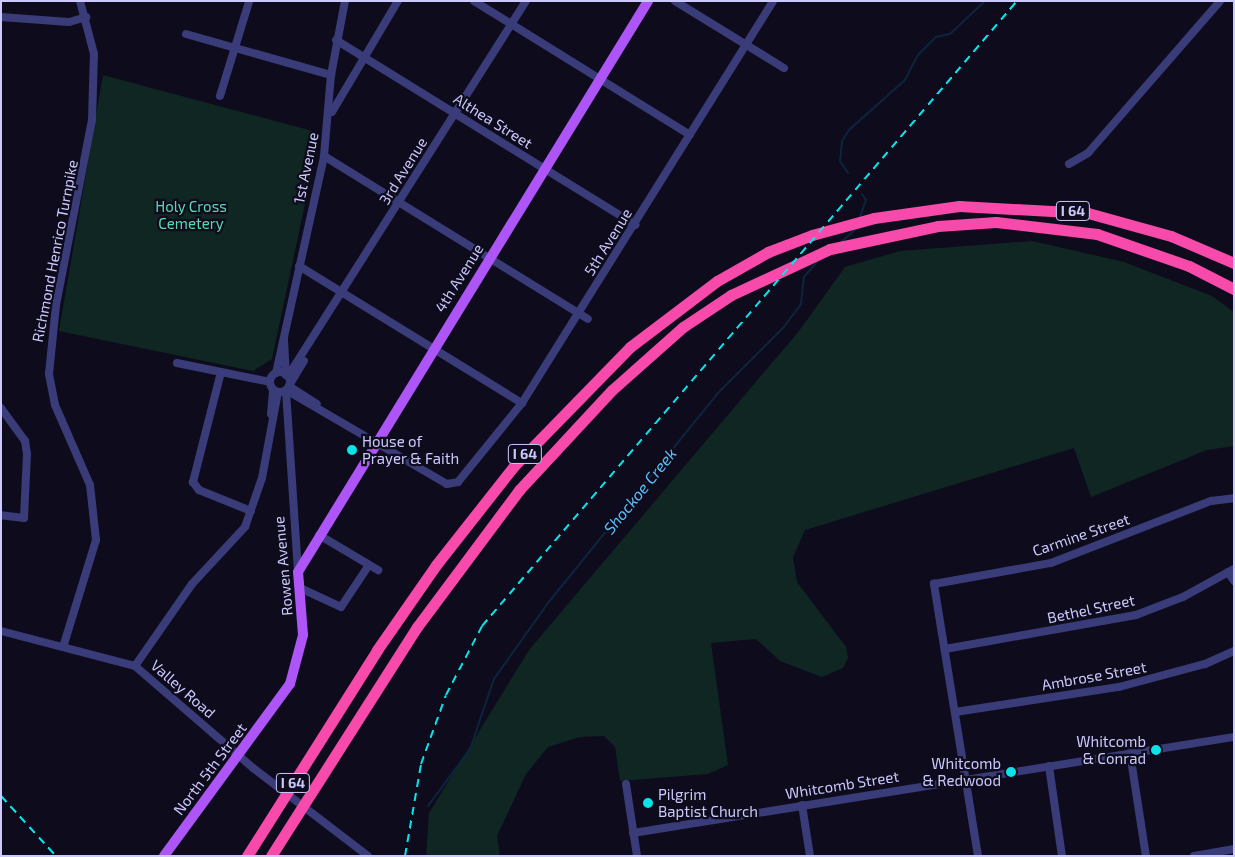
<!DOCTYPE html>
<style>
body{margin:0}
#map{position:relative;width:1235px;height:857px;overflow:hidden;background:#0e0c1c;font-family:"Exo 2",sans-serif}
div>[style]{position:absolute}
.green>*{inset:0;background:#0f2623}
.stream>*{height:2px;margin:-1px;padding:0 1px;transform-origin:1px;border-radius:1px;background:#0d243f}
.minor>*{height:8px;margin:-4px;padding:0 4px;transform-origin:4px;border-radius:4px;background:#393c79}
.minor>.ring{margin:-4px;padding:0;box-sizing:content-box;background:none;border:8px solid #393c79;border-radius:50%}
.major>*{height:10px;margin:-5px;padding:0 5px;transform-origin:5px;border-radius:5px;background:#ae55f8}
.highway>*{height:11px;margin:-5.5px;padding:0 5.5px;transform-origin:5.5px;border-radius:5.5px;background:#f84aab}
.rail>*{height:2px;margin-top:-1px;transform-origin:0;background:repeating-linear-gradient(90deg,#0ae4e9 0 8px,transparent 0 14px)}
.dots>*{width:14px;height:14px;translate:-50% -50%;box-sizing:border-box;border:2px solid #0e0c1c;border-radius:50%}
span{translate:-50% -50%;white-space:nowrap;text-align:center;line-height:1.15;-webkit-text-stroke:4.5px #0e0c1c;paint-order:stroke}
.shield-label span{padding:1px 4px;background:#0e0c1c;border:1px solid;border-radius:4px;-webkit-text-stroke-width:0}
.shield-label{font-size:14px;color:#cbc9fd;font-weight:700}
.street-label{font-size:15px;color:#cbc9fd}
.park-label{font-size:15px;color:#5ad8af}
.poi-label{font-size:15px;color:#cbc9fd}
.left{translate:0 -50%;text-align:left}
.right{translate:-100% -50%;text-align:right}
.water-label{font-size:16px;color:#5cbdf8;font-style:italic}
.frame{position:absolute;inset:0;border:2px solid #cbc9fd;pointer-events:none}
</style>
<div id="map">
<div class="green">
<i style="clip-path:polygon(103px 75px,320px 133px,272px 359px,253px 371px,59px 331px)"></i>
<i style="clip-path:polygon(1032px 241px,1124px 262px,1212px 296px,1234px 312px,1234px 446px,1207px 450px,1091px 497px,1074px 448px,805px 530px,793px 557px,797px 582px,846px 647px,848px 658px,843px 668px,822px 677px,780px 661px,756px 639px,711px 643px,728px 765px,708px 774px,620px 781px,615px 747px,604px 736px,580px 737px,548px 747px,526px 774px,497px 836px,500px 856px,426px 856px,429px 813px,529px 650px,799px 331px,845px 267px,900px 251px)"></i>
</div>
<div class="stream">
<i style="left:848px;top:173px;width:14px;rotate:-124deg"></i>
<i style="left:840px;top:161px;width:20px;rotate:-84deg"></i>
<i style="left:842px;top:141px;width:13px;rotate:-58deg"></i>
<i style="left:849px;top:130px;width:75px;rotate:-41.8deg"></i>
<i style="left:905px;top:80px;width:28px;rotate:-63deg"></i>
<i style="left:918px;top:55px;width:25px;rotate:-45deg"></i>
<i style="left:936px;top:37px;width:14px;rotate:-12deg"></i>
<i style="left:950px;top:34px;width:48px;rotate:-43.3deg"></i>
<i style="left:860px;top:217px;width:18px;rotate:-71deg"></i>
<i style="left:866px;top:200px;width:7px;rotate:-124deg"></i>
<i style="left:841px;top:242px;width:20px;rotate:-41deg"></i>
<i style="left:428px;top:806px;width:71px;rotate:-53.6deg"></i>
<i style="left:470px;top:749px;width:74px;rotate:-71.1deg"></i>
<i style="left:494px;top:679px;width:93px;rotate:-54.6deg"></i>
<i style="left:548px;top:603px;width:269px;rotate:-51deg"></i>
<i style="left:717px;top:394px;width:93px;rotate:-45deg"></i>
<i style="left:783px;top:328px;width:30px;rotate:-53deg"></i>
<i style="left:801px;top:304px;width:27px;rotate:-84deg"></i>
<i style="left:804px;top:277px;width:21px;rotate:-49deg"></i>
</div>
<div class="minor">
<i style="left:474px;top:1px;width:254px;rotate:31.8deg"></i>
<i style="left:675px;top:1px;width:128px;rotate:31.6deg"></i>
<i style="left:1px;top:17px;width:68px;rotate:4.2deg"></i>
<i style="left:69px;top:22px;width:18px;rotate:-16deg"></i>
<i style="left:186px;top:34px;width:151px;rotate:15.8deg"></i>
<i style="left:336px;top:40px;width:352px;rotate:31.7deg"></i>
<i style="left:220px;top:96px;width:98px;rotate:-72.9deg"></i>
<i style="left:332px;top:112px;width:129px;rotate:-59.3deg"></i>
<i style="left:324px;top:156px;width:310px;rotate:31.7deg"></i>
<i style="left:1069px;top:164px;width:22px;rotate:-30deg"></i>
<i style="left:1088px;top:153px;width:201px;rotate:-49deg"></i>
<i style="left:299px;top:266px;width:262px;rotate:31.6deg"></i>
<i style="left:284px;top:340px;width:35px;rotate:87deg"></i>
<i style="left:177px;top:363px;width:95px;rotate:11.5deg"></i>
<i class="ring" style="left:270px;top:372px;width:12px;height:12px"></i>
<i style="left:221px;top:372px;width:114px;rotate:104.3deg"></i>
<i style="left:193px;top:482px;width:10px;rotate:53deg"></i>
<i style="left:199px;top:490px;width:56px;rotate:22deg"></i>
<i style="left:276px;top:373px;width:222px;rotate:-77.5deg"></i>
<i style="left:324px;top:156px;width:81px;rotate:-85.1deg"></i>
<i style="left:331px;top:75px;width:75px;rotate:-79.3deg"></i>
<i style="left:288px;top:376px;width:444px;rotate:-57.6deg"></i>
<i style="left:290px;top:384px;width:27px;rotate:-59deg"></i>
<i style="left:289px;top:386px;width:33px;rotate:33deg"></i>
<i style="left:286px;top:390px;width:186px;rotate:30.3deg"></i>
<i style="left:447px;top:484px;width:11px;rotate:-10deg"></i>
<i style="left:458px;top:482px;width:102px;rotate:-51deg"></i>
<i style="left:522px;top:403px;width:474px;rotate:-58deg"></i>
<i style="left:286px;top:391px;width:181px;rotate:86.2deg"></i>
<i style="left:1px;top:408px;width:41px;rotate:54deg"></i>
<i style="left:25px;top:441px;width:13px;rotate:81deg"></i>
<i style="left:27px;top:454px;width:64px;rotate:92.7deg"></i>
<i style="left:24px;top:518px;width:23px;rotate:-173deg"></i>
<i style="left:271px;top:414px;width:24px;rotate:-85deg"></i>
<i style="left:319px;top:535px;width:69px;rotate:30.7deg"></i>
<i style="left:1228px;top:572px;width:11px;rotate:56deg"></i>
<i style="left:300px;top:588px;width:45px;rotate:24.9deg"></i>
<i style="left:341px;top:607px;width:50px;rotate:-56.3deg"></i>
<i style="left:1px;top:631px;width:138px;rotate:14.6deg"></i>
<i style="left:135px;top:666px;width:156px;rotate:40.8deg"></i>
<i style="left:253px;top:768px;width:145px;rotate:37.4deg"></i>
<i style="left:64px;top:644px;width:109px;rotate:-72.9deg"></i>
<i style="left:96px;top:540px;width:55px;rotate:-96.2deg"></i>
<i style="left:90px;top:485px;width:87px;rotate:-113.6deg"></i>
<i style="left:55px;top:405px;width:32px;rotate:-101deg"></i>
<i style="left:49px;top:374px;width:69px;rotate:-84.2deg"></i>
<i style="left:56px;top:305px;width:188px;rotate:-79deg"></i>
<i style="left:92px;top:120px;width:66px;rotate:-88.3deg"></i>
<i style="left:94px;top:54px;width:55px;rotate:-104.8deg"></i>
<i style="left:945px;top:649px;width:194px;rotate:-10.1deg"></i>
<i style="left:1136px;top:615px;width:50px;rotate:-21deg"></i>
<i style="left:1183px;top:597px;width:58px;rotate:-28.8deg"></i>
<i style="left:135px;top:666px;width:100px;rotate:-55.2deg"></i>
<i style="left:192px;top:584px;width:78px;rotate:-47.1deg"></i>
<i style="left:245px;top:527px;width:52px;rotate:-70.9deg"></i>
<i style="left:262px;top:478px;width:87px;rotate:-79.5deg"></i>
<i style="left:955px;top:712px;width:166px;rotate:-8.7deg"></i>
<i style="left:1119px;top:687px;width:89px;rotate:-15deg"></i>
<i style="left:1205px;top:664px;width:32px;rotate:-24deg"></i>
<i style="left:1130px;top:753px;width:104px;rotate:81.2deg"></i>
<i style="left:1049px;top:766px;width:91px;rotate:81.8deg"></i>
<i style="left:626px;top:784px;width:73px;rotate:81.3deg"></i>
<i style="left:802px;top:805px;width:52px;rotate:81.1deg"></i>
<i style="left:633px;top:833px;width:609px;rotate:-9.08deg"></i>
<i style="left:978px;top:856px;width:276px;rotate:-99.2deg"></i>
<i style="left:934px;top:584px;width:119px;rotate:-10.2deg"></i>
<i style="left:1051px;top:563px;width:172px;rotate:-21.2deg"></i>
<i style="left:1211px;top:501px;width:23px;rotate:-7deg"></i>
<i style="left:1194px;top:856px;width:41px;rotate:-9.9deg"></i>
</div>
<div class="major">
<i style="left:164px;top:856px;width:213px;rotate:-53.8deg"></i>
<i style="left:290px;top:684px;width:51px;rotate:-75.1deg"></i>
<i style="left:303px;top:635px;width:63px;rotate:-94.5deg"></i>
<i style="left:298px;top:572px;width:670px;rotate:-58.49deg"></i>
</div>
<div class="highway">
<i style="left:247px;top:856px;width:244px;rotate:-57.7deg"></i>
<i style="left:377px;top:650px;width:103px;rotate:-55.2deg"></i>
<i style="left:436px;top:565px;width:126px;rotate:-51.8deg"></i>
<i style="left:514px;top:466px;width:166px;rotate:-45.7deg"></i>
<i style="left:630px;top:347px;width:109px;rotate:-37.2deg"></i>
<i style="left:717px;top:281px;width:59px;rotate:-29.6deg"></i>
<i style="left:768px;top:252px;width:47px;rotate:-21.1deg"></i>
<i style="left:812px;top:235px;width:64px;rotate:-15.3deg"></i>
<i style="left:874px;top:218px;width:86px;rotate:-8deg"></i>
<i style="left:959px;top:206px;width:129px;rotate:3.1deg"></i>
<i style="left:1088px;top:213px;width:86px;rotate:15.5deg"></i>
<i style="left:1171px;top:236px;width:69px;rotate:23.2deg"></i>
<i style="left:271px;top:856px;width:272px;rotate:-57.5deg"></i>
<i style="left:417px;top:627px;width:172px;rotate:-53.3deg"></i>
<i style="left:520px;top:489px;width:135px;rotate:-47.1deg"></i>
<i style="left:612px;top:390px;width:95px;rotate:-41.6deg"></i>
<i style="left:683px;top:327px;width:58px;rotate:-33.7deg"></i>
<i style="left:731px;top:295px;width:109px;rotate:-24.9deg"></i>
<i style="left:830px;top:249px;width:110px;rotate:-12deg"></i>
<i style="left:938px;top:226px;width:58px;rotate:-3.9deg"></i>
<i style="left:996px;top:222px;width:102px;rotate:6.8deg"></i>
<i style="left:1097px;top:234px;width:97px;rotate:19.2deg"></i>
<i style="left:1189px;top:266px;width:51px;rotate:27.1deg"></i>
</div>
<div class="rail">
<i style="left:1px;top:796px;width:81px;rotate:47.5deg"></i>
<i style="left:405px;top:856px;width:93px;rotate:-80.1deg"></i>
<i style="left:421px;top:764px;width:73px;rotate:-70.1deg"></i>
<i style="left:446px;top:695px;width:78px;rotate:-62.4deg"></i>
<i style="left:482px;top:626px;width:823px;rotate:-49.44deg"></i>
</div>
<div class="dots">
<i style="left:352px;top:450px;background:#0ae4e9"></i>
<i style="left:1156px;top:750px;background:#0ae4e9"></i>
<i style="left:1011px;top:772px;background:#0ae4e9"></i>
<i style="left:648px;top:803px;background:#0ae4e9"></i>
</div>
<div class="shield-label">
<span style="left:1073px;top:211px">I 64</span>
<span style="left:525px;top:454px">I 64</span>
<span style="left:293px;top:783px">I 64</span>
</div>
<div class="street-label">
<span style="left:493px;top:121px;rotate:32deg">Althea Street</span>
<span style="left:306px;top:168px;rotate:-78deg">1st Avenue</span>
<span style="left:403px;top:171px;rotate:-58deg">3rd Avenue</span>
<span style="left:608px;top:242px;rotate:-58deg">5th Avenue</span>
<span style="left:55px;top:251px;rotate:-79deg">Richmond Henrico Turnpike</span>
<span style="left:459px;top:278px;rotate:-58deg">4th Avenue</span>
<span style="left:1081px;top:535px;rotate:-19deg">Carmine Street</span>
<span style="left:283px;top:566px;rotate:-95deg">Rowen Avenue</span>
<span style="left:1091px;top:609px;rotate:-12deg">Bethel Street</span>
<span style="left:1094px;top:676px;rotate:-10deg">Ambrose Street</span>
<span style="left:183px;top:689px;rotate:41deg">Valley Road</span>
<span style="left:210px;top:769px;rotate:-53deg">North 5th Street</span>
<span style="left:842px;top:785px;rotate:-9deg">Whitcomb Street</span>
</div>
<div class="park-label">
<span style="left:191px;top:215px">Holy Cross<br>Cemetery</span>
</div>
<div class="poi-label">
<span class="left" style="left:362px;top:450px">House of<br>Prayer &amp; Faith</span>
<span class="right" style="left:1146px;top:750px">Whitcomb<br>&amp; Conrad</span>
<span class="right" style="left:1001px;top:772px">Whitcomb<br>&amp; Redwood</span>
<span class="left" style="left:658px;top:803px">Pilgrim<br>Baptist Church</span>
</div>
<div class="water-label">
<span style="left:640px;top:491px;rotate:-51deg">Shockoe Creek</span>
</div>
<div class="frame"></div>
</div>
